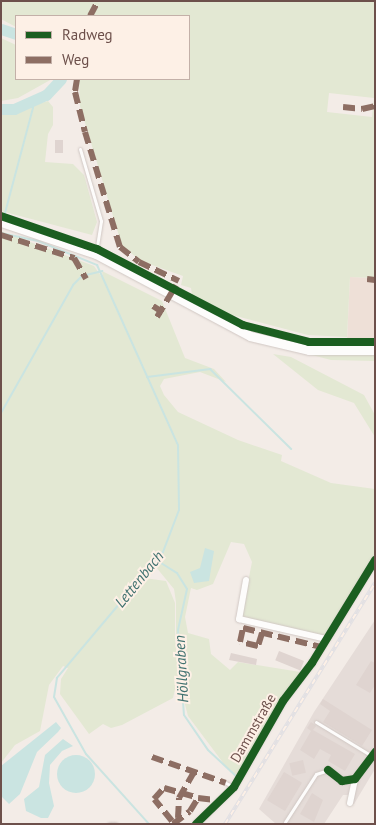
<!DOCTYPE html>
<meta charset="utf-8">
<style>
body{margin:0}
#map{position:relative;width:376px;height:825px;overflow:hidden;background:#f3ece7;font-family:"PT Sans",sans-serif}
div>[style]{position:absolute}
.residential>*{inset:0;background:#eee0d7}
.industrial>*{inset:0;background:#e5dcd8}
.green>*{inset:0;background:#e3e8d3}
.water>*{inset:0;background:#cae4e1}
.round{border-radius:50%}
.stream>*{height:2px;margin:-1px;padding:0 1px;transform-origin:1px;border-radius:1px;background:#cae4e1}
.river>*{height:11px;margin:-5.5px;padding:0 5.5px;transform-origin:5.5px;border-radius:5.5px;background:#cae4e1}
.building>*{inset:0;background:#dfd4d0;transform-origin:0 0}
.roads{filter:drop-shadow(0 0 1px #d0c7c3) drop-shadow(0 0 1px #d0c7c3)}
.lane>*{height:3px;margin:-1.5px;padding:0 1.5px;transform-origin:1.5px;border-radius:1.5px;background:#fdfcfb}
.street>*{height:6px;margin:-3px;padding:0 3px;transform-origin:3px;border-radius:3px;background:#fdfcfb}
.secondary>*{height:9px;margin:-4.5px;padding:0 4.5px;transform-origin:4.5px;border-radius:4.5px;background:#fdfcfb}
.rail>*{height:4px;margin-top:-2px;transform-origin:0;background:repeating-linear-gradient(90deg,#fdf0e6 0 5.5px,#e2e0e3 0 11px);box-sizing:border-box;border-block:1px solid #e2e0e3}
.quiet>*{height:6px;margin-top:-3px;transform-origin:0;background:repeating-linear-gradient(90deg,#8d6e63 0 12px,transparent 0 18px)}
.cycleway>*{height:8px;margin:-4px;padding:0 4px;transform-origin:4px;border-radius:4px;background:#1b5e20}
span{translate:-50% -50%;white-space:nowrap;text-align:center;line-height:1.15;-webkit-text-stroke:4px #fdf0e6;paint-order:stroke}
.street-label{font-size:14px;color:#6d504b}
.water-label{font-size:15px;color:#417270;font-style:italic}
.frame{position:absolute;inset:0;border:2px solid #6d504b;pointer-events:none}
.legend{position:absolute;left:15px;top:15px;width:175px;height:65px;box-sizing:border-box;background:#fdf0e6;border:1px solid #c3b0a8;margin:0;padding:6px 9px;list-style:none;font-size:15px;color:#6d504b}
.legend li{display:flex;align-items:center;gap:10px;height:25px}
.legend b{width:25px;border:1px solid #c3b0a8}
</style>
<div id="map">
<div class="residential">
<i style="clip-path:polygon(350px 277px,375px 278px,375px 339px,347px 342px)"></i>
</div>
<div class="industrial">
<i style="clip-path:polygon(375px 620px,375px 769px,354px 804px,348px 803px,348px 795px,343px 795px,324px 824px,276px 824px,259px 809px,314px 712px)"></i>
</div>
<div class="green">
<i style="clip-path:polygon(evenodd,1px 1px,375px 1px,375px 278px,350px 277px,347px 337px,308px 335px,232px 315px,192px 295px,191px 288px,181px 285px,183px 276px,141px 261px,122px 246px,80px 106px,79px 79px,189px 79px,189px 16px,16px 16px,16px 27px,1px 19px,1px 1px,329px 93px,374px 98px,372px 117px,327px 112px,329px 93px)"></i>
<i style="clip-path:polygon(1px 38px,16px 45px,16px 79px,52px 79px,18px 98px,1px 101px)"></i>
<i style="clip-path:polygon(48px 101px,53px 107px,53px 125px,48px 134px,45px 162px,73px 164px,84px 175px,97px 222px,92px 235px,1px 211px,1px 115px)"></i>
<i style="clip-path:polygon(1px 231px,94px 266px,103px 279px,102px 271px,162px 301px,185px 358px,214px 369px,226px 382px,200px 372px,164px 379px,160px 386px,164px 395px,178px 412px,238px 440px,282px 455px,281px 461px,331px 483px,375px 489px,375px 556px,325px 636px,241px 617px,252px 562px,244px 544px,231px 542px,213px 584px,197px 590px,191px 588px,185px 617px,188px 633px,209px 639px,211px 654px,230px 670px,238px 662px,300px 672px,276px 705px,238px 775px,230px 772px,188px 716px,181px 689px,182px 643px,176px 634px,176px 602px,174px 589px,151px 561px,144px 578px,166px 581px,175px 603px,175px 632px,178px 676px,173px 698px,122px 725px,111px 728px,103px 724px,89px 734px,60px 694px,61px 679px,68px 668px,63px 666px,49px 685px,40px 731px,15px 745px,1px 763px)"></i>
<i style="clip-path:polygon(273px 354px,291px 357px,364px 395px,375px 415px,375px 437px,354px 403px,318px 390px)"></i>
<i style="clip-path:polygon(312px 355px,375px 355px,375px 361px,331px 360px)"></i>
</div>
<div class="water">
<i style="clip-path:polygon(205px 548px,214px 551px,209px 581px,194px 583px,190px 572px,200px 568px)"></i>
<i style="clip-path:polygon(56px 722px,61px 728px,58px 732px,37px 752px,20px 794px,9px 804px,1px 796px,1px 766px)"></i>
<i style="clip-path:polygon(63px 739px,73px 746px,62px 751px,50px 765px,49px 783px,54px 806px,48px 818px,41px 818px,26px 811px,24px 799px,39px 787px,45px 755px)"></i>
<i class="round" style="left:57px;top:755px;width:38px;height:38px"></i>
</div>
<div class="stream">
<i style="left:5px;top:213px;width:109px;rotate:-75.1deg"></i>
<i style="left:33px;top:108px;width:6px;rotate:-108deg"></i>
<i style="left:1px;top:233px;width:38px;rotate:12deg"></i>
<i style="left:38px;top:241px;width:64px;rotate:22.1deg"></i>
<i style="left:97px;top:265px;width:197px;rotate:65.8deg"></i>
<i style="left:178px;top:445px;width:65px;rotate:89.1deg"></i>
<i style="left:179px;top:510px;width:45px;rotate:110.9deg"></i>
<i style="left:163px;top:552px;width:165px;rotate:130.1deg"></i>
<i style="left:57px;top:678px;width:19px;rotate:99deg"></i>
<i style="left:54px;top:697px;width:65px;rotate:60.7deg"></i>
<i style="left:86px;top:754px;width:94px;rotate:48deg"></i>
<i style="left:147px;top:377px;width:64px;rotate:-7.2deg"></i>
<i style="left:210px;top:369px;width:114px;rotate:44.6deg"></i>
<i style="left:1px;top:413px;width:147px;rotate:-60.6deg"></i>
<i style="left:73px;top:285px;width:13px;rotate:-45deg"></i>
<i style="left:82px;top:276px;width:21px;rotate:-14deg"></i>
<i style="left:153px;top:565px;width:8px;rotate:-14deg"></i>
<i style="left:161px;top:563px;width:19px;rotate:32deg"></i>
<i style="left:177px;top:573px;width:19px;rotate:58deg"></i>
<i style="left:187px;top:589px;width:42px;rotate:102.4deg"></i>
<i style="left:178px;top:630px;width:85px;rotate:86deg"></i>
<i style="left:184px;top:715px;width:42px;rotate:55.6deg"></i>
<i style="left:208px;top:750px;width:40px;rotate:43deg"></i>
</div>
<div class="river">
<i style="left:1px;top:29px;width:16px;rotate:18deg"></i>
<i style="left:1px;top:109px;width:13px"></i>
<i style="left:14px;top:109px;width:35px;rotate:-24deg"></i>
<i style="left:46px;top:95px;width:22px;rotate:-47deg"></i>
</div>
<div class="building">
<i style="left:55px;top:140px;width:8px;height:13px"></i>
<i style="left:279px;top:651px;width:27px;height:10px;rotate:22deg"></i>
<i style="clip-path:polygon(231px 653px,257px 659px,256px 665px,229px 660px)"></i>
<i style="clip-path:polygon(371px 661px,375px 663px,375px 685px,370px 693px,356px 685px)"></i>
<i style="clip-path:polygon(323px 699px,372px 730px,362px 746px,323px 722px,330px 711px,320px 704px)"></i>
<i style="clip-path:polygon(311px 722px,316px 726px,313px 730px,355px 754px,345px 771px,328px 761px,331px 755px,320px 749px,314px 759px,300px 750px,311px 731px,307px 728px)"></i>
<i style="left:303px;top:760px;width:13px;height:14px;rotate:77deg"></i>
<i style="left:284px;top:772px;width:21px;height:33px;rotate:31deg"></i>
<i style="clip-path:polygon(312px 793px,323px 800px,314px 822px,300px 814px)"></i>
</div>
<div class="roads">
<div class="lane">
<i style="left:80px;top:149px;width:75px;rotate:73.7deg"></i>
<i style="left:101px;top:221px;width:32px;rotate:99deg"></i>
<i style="left:316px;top:722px;width:66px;rotate:31.3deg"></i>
<i style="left:226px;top:783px;width:9px;rotate:27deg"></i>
<i style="left:285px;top:822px;width:57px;rotate:-57.1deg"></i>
<i style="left:316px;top:774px;width:13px;rotate:-18deg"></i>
<i style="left:109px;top:824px;width:7px"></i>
</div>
<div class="street">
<i style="left:246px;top:580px;width:40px;rotate:100deg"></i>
<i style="left:239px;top:619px;width:89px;rotate:12.9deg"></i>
<i style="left:328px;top:770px;width:18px;rotate:38deg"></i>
<i style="left:342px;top:781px;width:13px;rotate:-9deg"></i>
<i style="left:355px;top:779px;width:34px;rotate:-53deg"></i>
<i style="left:350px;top:803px;width:25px;rotate:-78deg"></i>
<i style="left:196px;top:824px;width:53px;rotate:-44.2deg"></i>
<i style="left:234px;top:787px;width:99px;rotate:-60.3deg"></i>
<i style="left:283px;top:701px;width:48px;rotate:-52.7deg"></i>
<i style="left:312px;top:663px;width:121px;rotate:-58.5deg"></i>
</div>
<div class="secondary">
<i style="left:1px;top:222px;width:100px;rotate:18.6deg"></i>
<i style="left:96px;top:254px;width:174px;rotate:28deg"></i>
<i style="left:250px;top:336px;width:61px;rotate:13.3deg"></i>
<i style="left:309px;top:350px;width:66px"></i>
</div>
</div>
<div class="rail">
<i style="left:225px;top:824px;width:284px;rotate:-58.1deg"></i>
</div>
<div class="quiet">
<i style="left:90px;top:16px;width:17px;rotate:-62deg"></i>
<i style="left:77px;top:79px;width:13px;rotate:99deg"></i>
<i style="left:75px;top:92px;width:41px;rotate:76deg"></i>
<i style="left:85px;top:132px;width:120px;rotate:73.1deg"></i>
<i style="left:120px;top:247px;width:24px;rotate:38deg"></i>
<i style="left:139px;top:262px;width:44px;rotate:25.4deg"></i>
<i style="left:343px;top:107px;width:19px;rotate:6deg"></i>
<i style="left:362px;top:109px;width:13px;rotate:-13deg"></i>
<i style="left:1px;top:235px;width:77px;rotate:17.5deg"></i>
<i style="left:74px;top:258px;width:24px;rotate:60deg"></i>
<i style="left:367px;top:279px;width:8px;rotate:7deg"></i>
<i style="left:153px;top:306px;width:17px;rotate:33deg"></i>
<i style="left:157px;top:317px;width:37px;rotate:-59deg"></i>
<i style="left:262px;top:633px;width:14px;rotate:107deg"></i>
<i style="left:258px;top:646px;width:18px;rotate:-167deg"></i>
<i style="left:240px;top:642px;width:14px;rotate:-78deg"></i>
<i style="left:243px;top:628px;width:80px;rotate:13.7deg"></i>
<i style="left:152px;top:757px;width:78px;rotate:19.4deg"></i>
<i style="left:178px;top:818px;width:20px;rotate:-87deg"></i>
<i style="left:179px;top:798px;width:28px;rotate:-60deg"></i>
<i style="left:172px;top:821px;width:28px;rotate:-129deg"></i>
<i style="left:154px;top:799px;width:15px;rotate:-48deg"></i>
<i style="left:164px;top:788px;width:35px;rotate:16deg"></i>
<i style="left:173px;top:824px;width:21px;rotate:-37deg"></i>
<i style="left:190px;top:811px;width:15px;rotate:-58deg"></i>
<i style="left:198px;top:798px;width:17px;rotate:7deg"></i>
</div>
<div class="cycleway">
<i style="left:1px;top:216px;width:102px;rotate:19deg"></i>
<i style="left:97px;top:249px;width:165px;rotate:27.5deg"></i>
<i style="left:243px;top:325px;width:68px;rotate:14.4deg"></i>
<i style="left:309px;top:342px;width:66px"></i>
<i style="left:328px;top:770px;width:18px;rotate:38deg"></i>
<i style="left:342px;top:781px;width:13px;rotate:-9deg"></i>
<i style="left:355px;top:779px;width:34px;rotate:-53deg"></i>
<i style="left:196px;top:824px;width:53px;rotate:-44.2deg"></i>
<i style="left:234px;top:787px;width:99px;rotate:-60.3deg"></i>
<i style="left:283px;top:701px;width:48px;rotate:-52.7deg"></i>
<i style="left:312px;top:663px;width:121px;rotate:-58.5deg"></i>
</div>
<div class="street-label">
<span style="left:253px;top:728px;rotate:-60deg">Dammstraße</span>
</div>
<div class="water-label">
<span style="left:139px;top:579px;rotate:-51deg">Lettenbach</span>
<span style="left:181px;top:669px;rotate:-93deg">Höllgraben</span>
</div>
<div class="frame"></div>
<ul class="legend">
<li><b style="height:6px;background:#1b5e20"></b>Radweg</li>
<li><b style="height:6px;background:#8d6e63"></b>Weg</li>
</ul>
</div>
